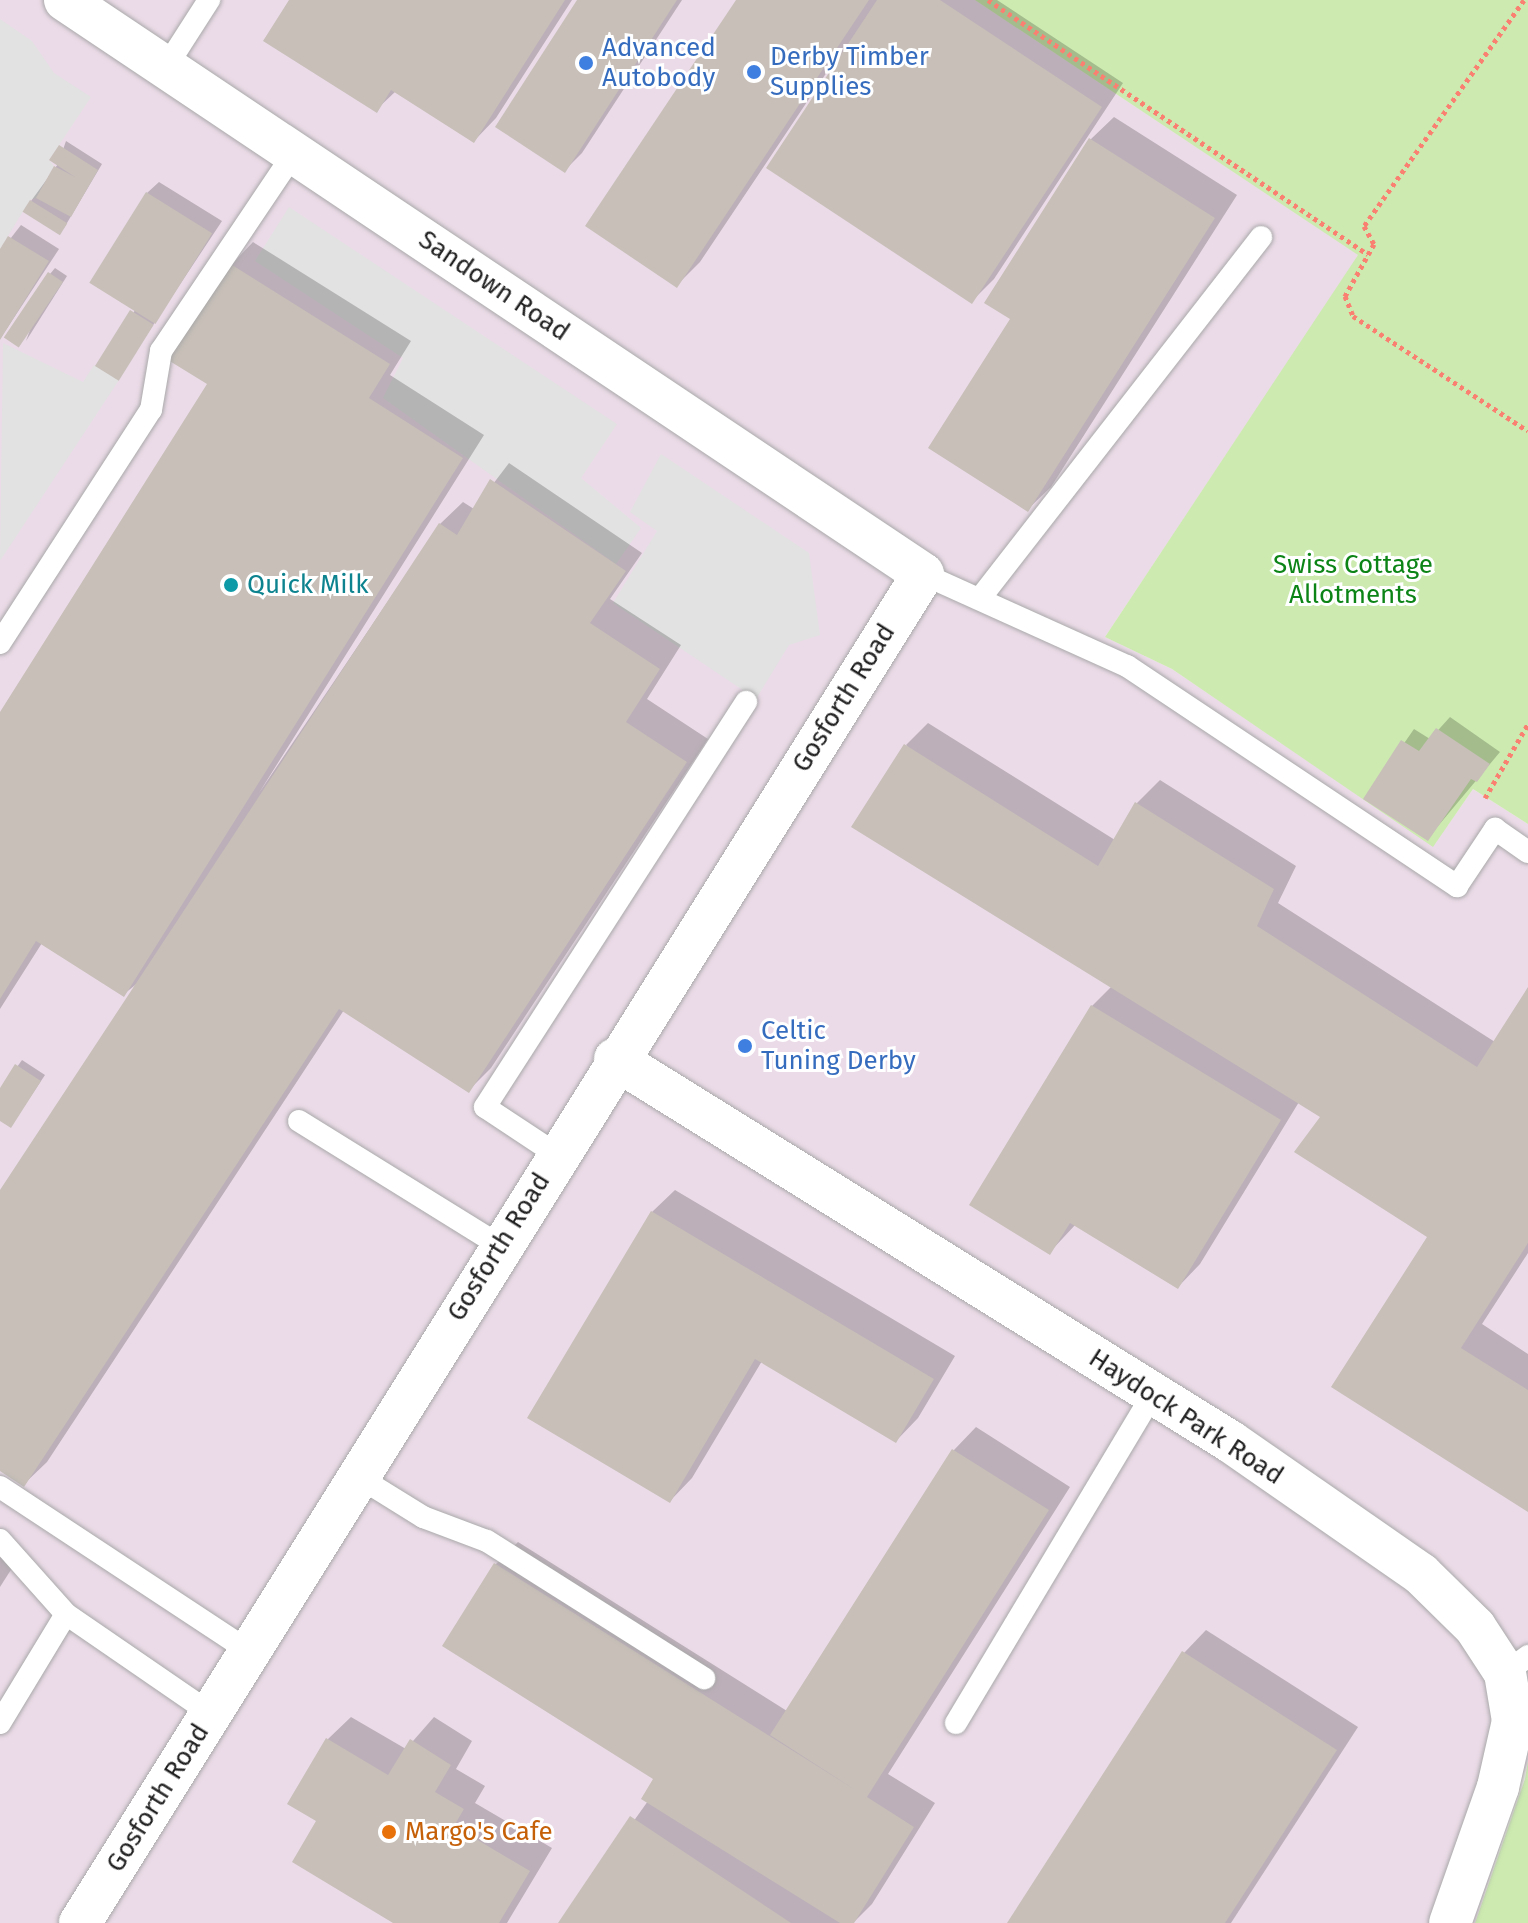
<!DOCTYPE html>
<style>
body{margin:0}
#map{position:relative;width:1528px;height:1923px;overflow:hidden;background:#f2efe9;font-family:"Fira Sans",sans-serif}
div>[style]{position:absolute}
.industrial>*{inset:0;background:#ebdbe8}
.grass>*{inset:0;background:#cdebb0}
.parking>*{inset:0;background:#e2e2e2}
.shadow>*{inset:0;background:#0003}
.building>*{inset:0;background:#c7bfb8;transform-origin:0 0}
.path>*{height:5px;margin-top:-2.5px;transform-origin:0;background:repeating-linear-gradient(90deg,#fa8072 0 4px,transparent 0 8px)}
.roads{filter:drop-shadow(0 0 2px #a9a9a9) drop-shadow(0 0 2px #a9a9a9)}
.service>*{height:22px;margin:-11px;padding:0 11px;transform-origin:11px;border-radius:11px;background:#fff}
.minor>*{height:42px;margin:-21px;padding:0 21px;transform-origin:21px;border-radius:21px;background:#fff}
.dots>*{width:22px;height:22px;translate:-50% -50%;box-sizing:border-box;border:4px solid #fff;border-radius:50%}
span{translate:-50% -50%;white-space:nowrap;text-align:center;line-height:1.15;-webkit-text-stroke:6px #fff;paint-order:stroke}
.shop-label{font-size:26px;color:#366cbe}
.left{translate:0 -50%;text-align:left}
.street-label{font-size:26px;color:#222}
.park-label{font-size:26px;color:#0c8416}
.culture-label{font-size:26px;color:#0d838f}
.food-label{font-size:26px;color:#c56008}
</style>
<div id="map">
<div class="industrial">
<i style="clip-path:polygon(0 0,975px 0,1359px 255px,1105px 637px,1172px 669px,1433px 846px,1473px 789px,1528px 824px,1528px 1761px,1475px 1923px,0 1923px)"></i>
</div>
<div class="grass">
<i style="clip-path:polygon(975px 0,1528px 0,1528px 824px,1473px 789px,1433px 847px,1172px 669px,1105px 637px,1358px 255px)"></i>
<i style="clip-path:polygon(1528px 1761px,1528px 1923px,1475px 1923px,1525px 1779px)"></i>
</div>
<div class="parking">
<i style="clip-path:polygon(0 19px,32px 41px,54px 73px,91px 97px,49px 160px,54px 166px,36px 198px,30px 200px,0 249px)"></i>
<i style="clip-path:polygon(289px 207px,617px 424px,581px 478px,641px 528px,616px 564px,383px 398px,403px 358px,255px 261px)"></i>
<i style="clip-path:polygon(3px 343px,83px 382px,94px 365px,119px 380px,0 561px)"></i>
<i style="clip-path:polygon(661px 454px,809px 553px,820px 635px,789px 645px,756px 699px,613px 603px,657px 531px,630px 512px)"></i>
</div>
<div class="shadow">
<i style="clip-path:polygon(291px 0,572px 0,496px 118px,474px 141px,396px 91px,376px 110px)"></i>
<i style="clip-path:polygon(580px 0,682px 0,582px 153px,564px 171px)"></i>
<i style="clip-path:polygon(738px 0,997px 0,1123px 83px,994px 279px,972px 301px,833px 63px,700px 262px,677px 285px)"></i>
<i style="clip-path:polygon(1114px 117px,1237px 195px,1051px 487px,1028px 509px,1013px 319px,987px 302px,1091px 139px)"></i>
<i style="clip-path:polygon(66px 141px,102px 164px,64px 228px,31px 201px,58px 164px)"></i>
<i style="clip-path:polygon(159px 182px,222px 221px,118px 378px,135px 308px,147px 193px)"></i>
<i style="clip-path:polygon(21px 225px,59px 249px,0 339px,0 252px)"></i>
<i style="clip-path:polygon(253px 242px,411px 341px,390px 375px,484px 435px,259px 793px,440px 524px,463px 502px,474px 509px,509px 463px,642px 553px,610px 599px,681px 645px,647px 699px,708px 739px,491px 1068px,468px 1091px,344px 1010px,47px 1462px,24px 1484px,0 1468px,0 1193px,139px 982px,124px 994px,42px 943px,0 1009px,0 716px,209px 383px,231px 265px)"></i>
<i style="clip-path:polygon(55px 268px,67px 276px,26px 341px,50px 274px)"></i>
<i style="clip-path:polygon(1450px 717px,1500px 752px,1428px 838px,1366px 798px,1414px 729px,1430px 739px)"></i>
<i style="clip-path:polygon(928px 723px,1115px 840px,1137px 803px,1160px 780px,1296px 866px,1278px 903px,1495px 1042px,1528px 990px,1528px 1253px,1482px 1324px,1528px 1354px,1528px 1509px,1334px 1386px,1429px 1236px,1322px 1116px,1299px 1102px,1200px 1264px,1178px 1287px,1076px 1224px,1050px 1252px,1092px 1006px,1112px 986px,906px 745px)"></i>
<i style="clip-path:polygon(22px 1060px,45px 1075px,11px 1126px,0 1119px,0 1091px)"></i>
<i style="clip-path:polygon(675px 1190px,955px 1356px,918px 1418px,896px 1441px,762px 1361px,692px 1478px,670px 1501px,652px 1212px)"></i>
<i style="clip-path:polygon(976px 1427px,1070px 1487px,888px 1774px,935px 1803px,872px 1904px,853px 1923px,561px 1923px,648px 1801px,656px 1779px,495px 1565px,518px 1542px,787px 1711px,954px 1450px)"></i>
<i style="clip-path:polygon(0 1557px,14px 1565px,0 1587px)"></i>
<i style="clip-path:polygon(1206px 1630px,1358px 1727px,1231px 1923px,1010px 1923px,1184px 1653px)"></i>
<i style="clip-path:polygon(351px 1717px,406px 1749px,434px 1717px,472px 1741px,456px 1769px,485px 1786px,475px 1803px,552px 1848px,507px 1923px,397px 1923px,319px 1820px,328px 1739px)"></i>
</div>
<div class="building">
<i style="clip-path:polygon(289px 0,565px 0,474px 143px,391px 90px,377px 113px,263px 41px)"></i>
<i style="clip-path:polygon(577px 0,677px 0,565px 173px,495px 127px)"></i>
<i style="clip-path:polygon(736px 0,869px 0,677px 288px,585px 226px)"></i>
<i style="clip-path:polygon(877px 0,940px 0,1102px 107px,972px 304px,766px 168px)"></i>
<i style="clip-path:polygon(1089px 138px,1215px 218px,1028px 512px,928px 448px,1010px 319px,984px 303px)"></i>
<i style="clip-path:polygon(59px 145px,98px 170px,71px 217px,36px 198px,54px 166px,75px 177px,49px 160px)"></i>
<i style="left:146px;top:192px;width:78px;height:107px;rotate:32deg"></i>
<i style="left:30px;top:200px;width:44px;height:14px;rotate:32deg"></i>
<i style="clip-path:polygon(8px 236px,49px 261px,0 340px,0 249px)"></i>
<i style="clip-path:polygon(229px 263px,390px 364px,369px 398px,463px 458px,124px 997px,36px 941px,0 999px,0 712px,207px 384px,168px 360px)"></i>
<i style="left:48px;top:272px;width:18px;height:79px;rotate:34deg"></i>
<i style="left:130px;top:310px;width:28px;height:66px;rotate:32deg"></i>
<i style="clip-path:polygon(490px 479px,626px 571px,590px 623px,660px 669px,626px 722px,687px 762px,469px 1093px,339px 1009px,24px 1487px,0 1471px,0 1190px,439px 523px,457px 535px)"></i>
<i style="clip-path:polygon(1436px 728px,1490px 764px,1477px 782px,1471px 779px,1428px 841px,1363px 799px,1401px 740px,1419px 751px)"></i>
<i style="clip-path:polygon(904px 744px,1098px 866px,1135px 802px,1274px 889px,1257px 926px,1477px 1067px,1528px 987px,1528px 1243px,1461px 1348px,1528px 1390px,1528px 1512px,1331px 1387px,1427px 1237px,1294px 1152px,1320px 1117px,851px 827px)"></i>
<i style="clip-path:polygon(1091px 1005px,1281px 1120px,1178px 1289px,1070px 1223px,1050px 1255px,969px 1205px)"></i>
<i style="clip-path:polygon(15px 1064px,41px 1081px,11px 1128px,0 1121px,0 1088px)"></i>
<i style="clip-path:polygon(651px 1211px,934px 1379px,896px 1443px,755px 1359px,670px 1503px,527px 1418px)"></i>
<i style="clip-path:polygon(952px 1449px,1049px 1510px,867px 1797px,914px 1827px,854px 1923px,840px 1923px,641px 1799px,653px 1779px,442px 1646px,494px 1563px,857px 1791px,770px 1735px)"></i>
<i style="clip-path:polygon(1182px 1651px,1337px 1750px,1225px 1923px,1007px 1923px)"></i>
<i style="clip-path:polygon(326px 1738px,388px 1775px,410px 1739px,451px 1765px,435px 1792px,464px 1809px,454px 1826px,530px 1871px,499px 1923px,393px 1923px,292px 1862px,316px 1821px,287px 1804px)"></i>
<i style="clip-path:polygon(630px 1816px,791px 1923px,558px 1923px)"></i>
</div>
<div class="path">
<i style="left:988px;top:0;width:457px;rotate:33.8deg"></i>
<i style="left:1524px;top:0;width:277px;rotate:125.3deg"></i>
<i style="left:1364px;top:226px;width:21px;rotate:61deg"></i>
<i style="left:1374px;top:244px;width:60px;rotate:119.1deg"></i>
<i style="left:1345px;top:296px;width:22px;rotate:68deg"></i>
<i style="left:1353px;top:316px;width:209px;rotate:33.3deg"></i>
<i style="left:1485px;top:798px;width:86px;rotate:-59.8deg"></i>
</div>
<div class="roads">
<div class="service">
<i style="left:166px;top:67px;width:80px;rotate:-57.3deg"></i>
<i style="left:923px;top:574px;width:224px;rotate:24.3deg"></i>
<i style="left:1127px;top:666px;width:397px;rotate:33.7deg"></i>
<i style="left:1457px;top:886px;width:69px;rotate:-56.3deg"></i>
<i style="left:1495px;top:829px;width:40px;rotate:34.9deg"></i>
<i style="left:981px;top:597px;width:456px;rotate:-52.1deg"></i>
<i style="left:0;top:643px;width:278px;rotate:-57.1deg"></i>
<i style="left:151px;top:410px;width:60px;rotate:-80.4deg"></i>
<i style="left:161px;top:351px;width:239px;rotate:-56.1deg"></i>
<i style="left:299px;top:1121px;width:235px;rotate:31.8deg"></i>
<i style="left:556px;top:1154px;width:85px;rotate:-146.5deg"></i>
<i style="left:485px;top:1107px;width:482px;rotate:-57.2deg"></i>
<i style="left:357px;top:1476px;width:78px;rotate:31.8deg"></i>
<i style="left:423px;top:1517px;width:68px;rotate:20.6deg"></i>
<i style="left:487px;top:1541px;width:257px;rotate:32.3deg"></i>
<i style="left:0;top:1487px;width:298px;rotate:33.4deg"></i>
<i style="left:0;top:1540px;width:99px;rotate:48.3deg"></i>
<i style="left:66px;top:1614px;width:175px;rotate:34.5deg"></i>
<i style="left:1505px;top:1673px;width:29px;rotate:-36deg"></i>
<i style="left:0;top:1723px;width:127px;rotate:-58.8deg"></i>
<i style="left:956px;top:1723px;width:383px;rotate:-59.1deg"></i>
</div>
<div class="minor">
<i style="left:65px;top:0;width:1032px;rotate:33.78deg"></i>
<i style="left:923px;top:574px;width:1591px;rotate:122deg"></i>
<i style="left:615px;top:1059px;width:725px;rotate:31.87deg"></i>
<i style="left:1231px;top:1442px;width:231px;rotate:34.8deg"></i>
<i style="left:1421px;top:1574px;width:76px;rotate:44.5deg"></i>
<i style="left:1475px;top:1627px;width:55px;rotate:56.9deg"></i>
<i style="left:1505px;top:1673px;width:49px;rotate:80.5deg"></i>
<i style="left:1513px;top:1721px;width:68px;rotate:102.8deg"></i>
<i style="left:1498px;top:1787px;width:144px;rotate:109.4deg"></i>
</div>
</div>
<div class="dots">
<i style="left:586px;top:63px;background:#3f7fe0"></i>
<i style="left:754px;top:72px;background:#3f7fe0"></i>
<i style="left:231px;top:585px;background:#0f9aa8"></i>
<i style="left:745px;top:1046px;background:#3f7fe0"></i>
<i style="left:389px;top:1832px;background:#e8710a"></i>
</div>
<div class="shop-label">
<span class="left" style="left:602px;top:63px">Advanced<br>Autobody</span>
<span class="left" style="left:770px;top:72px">Derby Timber<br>Supplies</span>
<span class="left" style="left:761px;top:1046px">Celtic<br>Tuning Derby</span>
</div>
<div class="street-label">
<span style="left:494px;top:286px;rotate:34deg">Sandown Road</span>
<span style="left:844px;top:698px;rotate:-58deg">Gosforth Road</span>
<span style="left:499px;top:1247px;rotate:-58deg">Gosforth Road</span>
<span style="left:1186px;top:1417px;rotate:33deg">Haydock Park Road</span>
<span style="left:158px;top:1798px;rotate:-58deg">Gosforth Road</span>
</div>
<div class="park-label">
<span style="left:1353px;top:580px">Swiss Cottage<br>Allotments</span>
</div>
<div class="culture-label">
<span class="left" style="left:247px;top:585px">Quick Milk</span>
</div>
<div class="food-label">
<span class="left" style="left:405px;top:1832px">Margo's Cafe</span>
</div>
</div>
